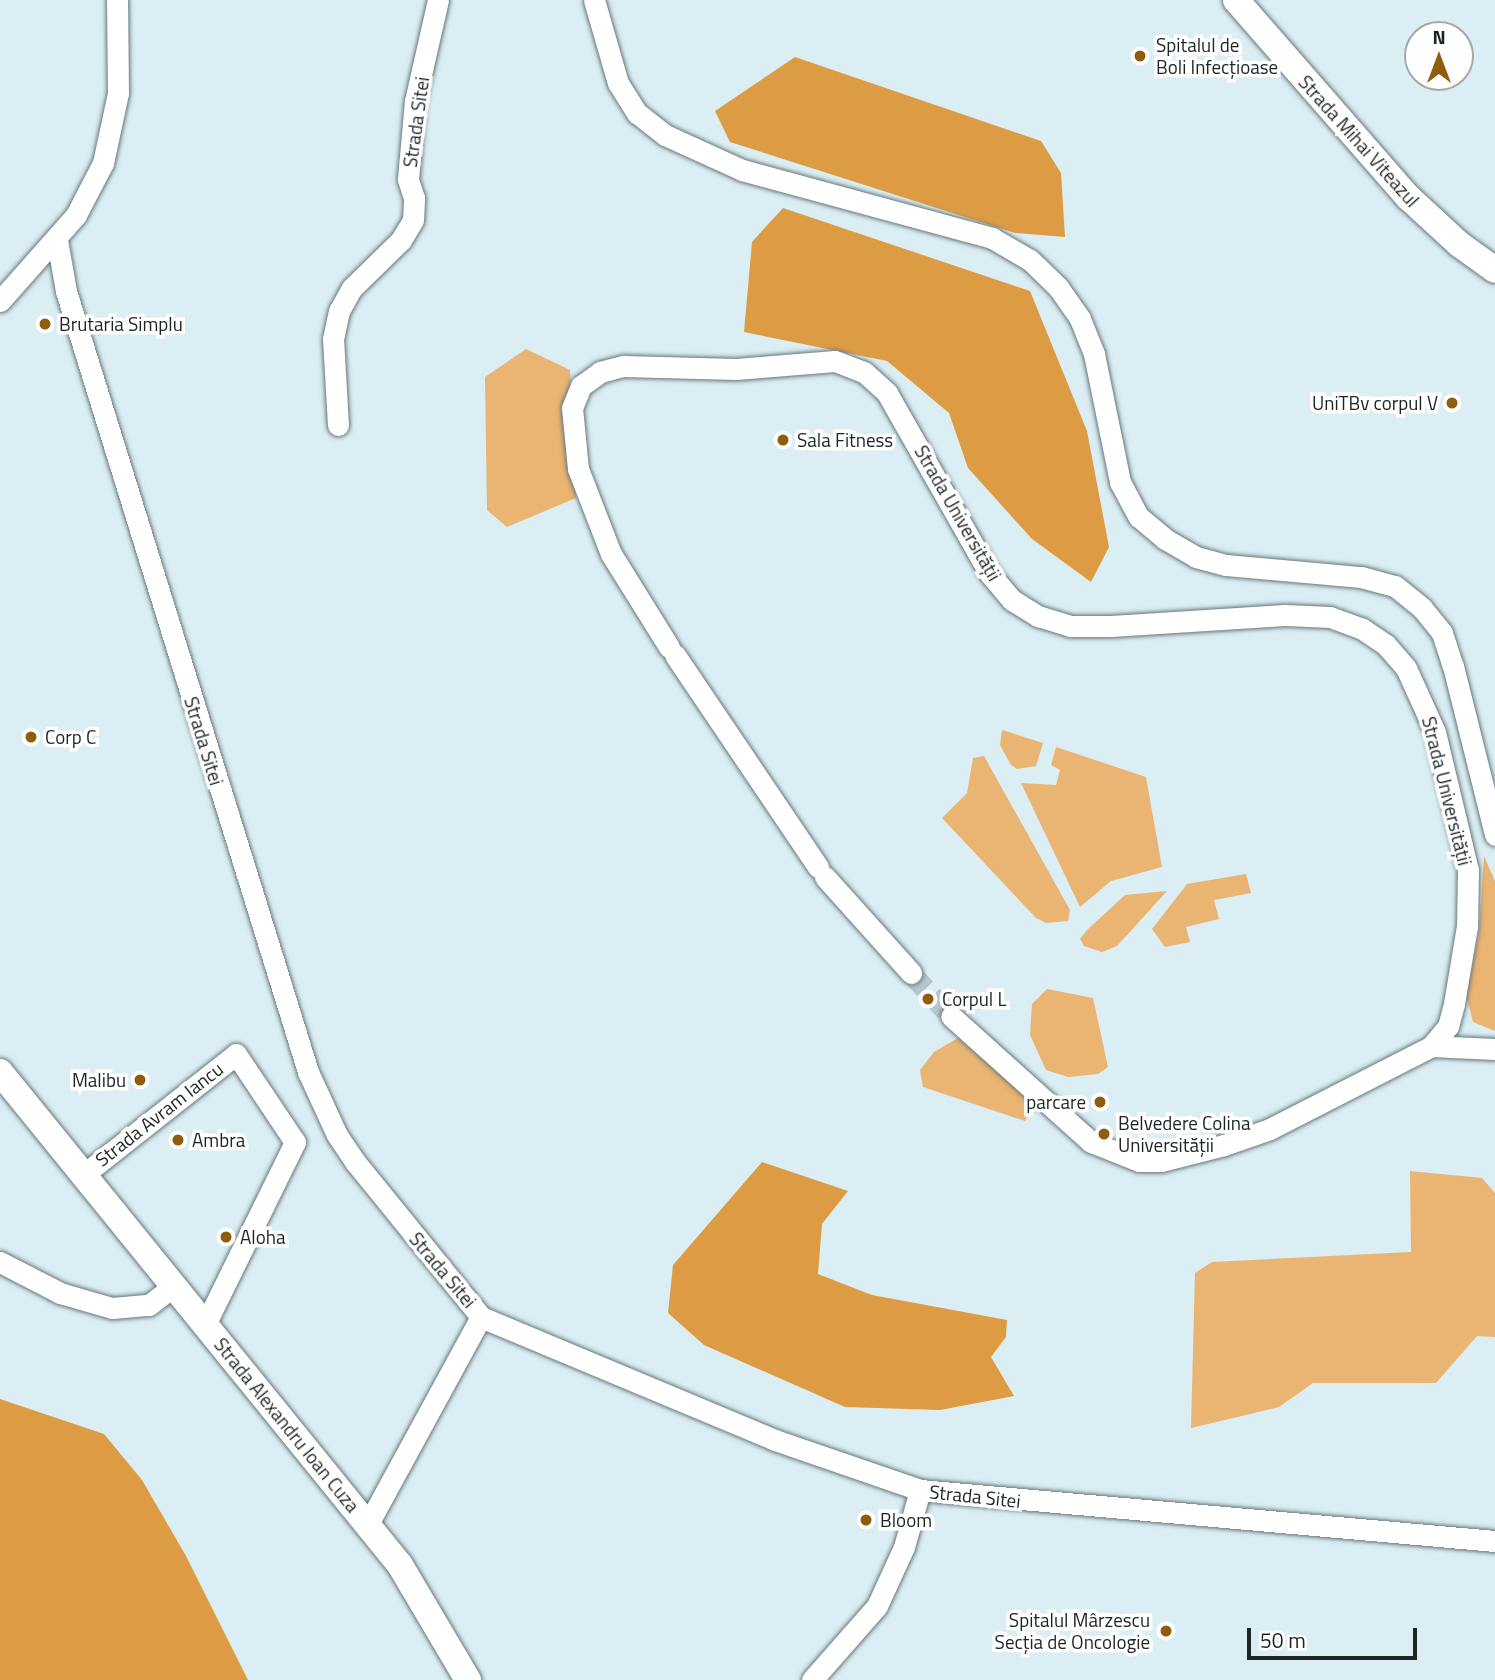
<!DOCTYPE html>
<meta charset="utf-8">
<style>
body{margin:0}
#map{position:relative;width:1495px;height:1680px;overflow:hidden;background:#daeef3;font-family:"Titillium Web",sans-serif}
div>[style]{position:absolute}
.green>*{inset:0;background:#eab472}
.forest>*{inset:0;background:#dd9c44}
.minor-tunnel>*{height:21px;margin-top:-10.5px;transform-origin:0;background:repeating-linear-gradient(90deg,#b4c6ca 0 21px,transparent 0 31px)}
.roads{filter:drop-shadow(0 0 2px #67787c) drop-shadow(0 0 2px #67787c)}
.minor>*{height:21px;margin:-10.5px;padding:0 10.5px;transform-origin:10.5px;border-radius:10.5px;background:#fff}
.tertiary>*{height:26px;margin:-13px;padding:0 13px;transform-origin:13px;border-radius:13px;background:#fff}
.dots>*{width:19px;height:19px;translate:-50% -50%;box-sizing:border-box;border:4px solid #fff;border-radius:50%}
span{translate:-50% -50%;white-space:nowrap;text-align:center;line-height:1.15;-webkit-text-stroke:7px #fff;paint-order:stroke}
.poi-label{font-size:19px;color:#1d2426}
.left{translate:0 -50%;text-align:left}
.right{translate:-100% -50%;text-align:right}
.street-label{font-size:19px;color:#1d2426}
.north{position:absolute;left:1404px;top:21px;width:70px;height:70px;box-sizing:border-box;background:#fff;border:2px solid #a5a7a8;border-radius:50%;rotate:0deg;font-size:19px;font-weight:700;line-height:28px;text-align:center;color:#1d2426}
.north::after{content:'';display:block;margin:auto;width:24px;height:32px;background:#905d0d;clip-path:polygon(50% 0,100% 100%,50% 72%,0 100%)}
.scale{position:absolute;left:1247px;top:1628px;width:170px;height:32px;box-sizing:border-box;border:4px solid #1d2426;border-top:0;padding-left:9px;font-size:21px;line-height:24px;white-space:nowrap;color:#1d2426;-webkit-text-stroke:5px #fff;paint-order:stroke}
</style>
<div id="map">
<div class="green">
<i style="clip-path:polygon(526px 349px,570px 370px,576px 498px,507px 527px,487px 510px,485px 377px)"></i>
<i style="clip-path:polygon(1002px 730px,1043px 743px,1036px 766px,1017px 769px,1011px 765px,1000px 745px)"></i>
<i style="clip-path:polygon(1056px 747px,1146px 777px,1162px 867px,1111px 881px,1080px 907px,1021px 783px,1056px 785px,1060px 770px,1051px 765px)"></i>
<i style="clip-path:polygon(984px 756px,1070px 910px,1068px 921px,1046px 923px,1036px 918px,942px 818px,967px 793px,973px 758px)"></i>
<i style="clip-path:polygon(1484px 856px,1495px 881px,1495px 1031px,1473px 1022px,1466px 995px,1479px 932px)"></i>
<i style="clip-path:polygon(1246px 874px,1251px 893px,1214px 900px,1219px 919px,1186px 927px,1190px 942px,1165px 947px,1152px 929px,1187px 884px)"></i>
<i style="clip-path:polygon(1167px 891px,1117px 946px,1102px 952px,1084px 946px,1080px 939px,1087px 930px,1125px 895px)"></i>
<i style="clip-path:polygon(1047px 989px,1093px 998px,1108px 1067px,1098px 1074px,1068px 1077px,1046px 1070px,1030px 1035px,1032px 1004px)"></i>
<i style="clip-path:polygon(958px 1038px,1033px 1102px,1025px 1121px,923px 1087px,920px 1070px,934px 1052px)"></i>
<i style="clip-path:polygon(1410px 1171px,1482px 1178px,1495px 1193px,1495px 1337px,1477px 1336px,1436px 1383px,1313px 1383px,1279px 1407px,1191px 1428px,1195px 1273px,1212px 1262px,1411px 1252px)"></i>
</div>
<div class="forest">
<i style="clip-path:polygon(795px 57px,1041px 141px,1061px 173px,1065px 237px,1015px 233px,730px 142px,715px 111px)"></i>
<i style="clip-path:polygon(783px 208px,1030px 291px,1087px 431px,1109px 547px,1091px 582px,1032px 539px,968px 468px,949px 413px,887px 361px,744px 332px,752px 242px)"></i>
<i style="clip-path:polygon(762px 1162px,848px 1191px,822px 1224px,818px 1274px,872px 1295px,1007px 1320px,1006px 1337px,991px 1357px,1014px 1396px,940px 1410px,845px 1407px,704px 1345px,668px 1313px,673px 1265px)"></i>
<i style="clip-path:polygon(0 1399px,104px 1434px,142px 1480px,186px 1556px,248px 1680px,0 1680px)"></i>
</div>
<div class="minor-tunnel">
<i style="left:911px;top:973px;width:59px;rotate:47.1deg"></i>
</div>
<div class="roads">
<div class="minor">
<i style="left:594px;top:0;width:86px;rotate:73.9deg"></i>
<i style="left:618px;top:83px;width:36px;rotate:58deg"></i>
<i style="left:637px;top:113px;width:36px;rotate:38deg"></i>
<i style="left:665px;top:135px;width:85px;rotate:24.4deg"></i>
<i style="left:742px;top:170px;width:259px;rotate:15.2deg"></i>
<i style="left:992px;top:238px;width:44px;rotate:30.1deg"></i>
<i style="left:1030px;top:260px;width:39px;rotate:44deg"></i>
<i style="left:1058px;top:287px;width:39px;rotate:55deg"></i>
<i style="left:1080px;top:319px;width:38px;rotate:68deg"></i>
<i style="left:1094px;top:354px;width:131px;rotate:78.5deg"></i>
<i style="left:1120px;top:482px;width:40px;rotate:62deg"></i>
<i style="left:1139px;top:517px;width:34px;rotate:40deg"></i>
<i style="left:1165px;top:539px;width:36px;rotate:30deg"></i>
<i style="left:1196px;top:557px;width:31px;rotate:15deg"></i>
<i style="left:1226px;top:565px;width:136px;rotate:5.1deg"></i>
<i style="left:1361px;top:577px;width:35px;rotate:15deg"></i>
<i style="left:1395px;top:586px;width:35px;rotate:39deg"></i>
<i style="left:1422px;top:608px;width:32px;rotate:51deg"></i>
<i style="left:1442px;top:633px;width:35px;rotate:72deg"></i>
<i style="left:1453px;top:666px;width:174px;rotate:76deg"></i>
<i style="left:57px;top:240px;width:52px;rotate:80deg"></i>
<i style="left:66px;top:291px;width:818px;rotate:72.78deg"></i>
<i style="left:308px;top:1072px;width:69px;rotate:65.3deg"></i>
<i style="left:337px;top:1135px;width:34px;rotate:56deg"></i>
<i style="left:356px;top:1163px;width:198px;rotate:50.9deg"></i>
<i style="left:481px;top:1317px;width:319px;rotate:22.7deg"></i>
<i style="left:775px;top:1440px;width:153px;rotate:19deg"></i>
<i style="left:920px;top:1490px;width:577px;rotate:5.07deg"></i>
<i style="left:0;top:301px;width:115px;rotate:-48.5deg"></i>
<i style="left:76px;top:215px;width:59px;rotate:-62.6deg"></i>
<i style="left:103px;top:163px;width:72px;rotate:-77.9deg"></i>
<i style="left:118px;top:93px;width:93px;rotate:-90.6deg"></i>
<i style="left:338px;top:425px;width:86px;rotate:-93.3deg"></i>
<i style="left:333px;top:339px;width:29px;rotate:-78deg"></i>
<i style="left:339px;top:311px;width:26px;rotate:-61deg"></i>
<i style="left:352px;top:288px;width:69px;rotate:-44.4deg"></i>
<i style="left:401px;top:240px;width:23px;rotate:-59deg"></i>
<i style="left:413px;top:220px;width:22px;rotate:-87deg"></i>
<i style="left:414px;top:198px;width:20px;rotate:-108deg"></i>
<i style="left:408px;top:179px;width:78px;rotate:-84.9deg"></i>
<i style="left:415px;top:101px;width:104px;rotate:-77.2deg"></i>
<i style="left:669px;top:647px;width:110px;rotate:-121.9deg"></i>
<i style="left:611px;top:554px;width:91px;rotate:-111.2deg"></i>
<i style="left:578px;top:469px;width:61px;rotate:-95.6deg"></i>
<i style="left:572px;top:408px;width:24px;rotate:-68deg"></i>
<i style="left:581px;top:386px;width:24px;rotate:-36deg"></i>
<i style="left:600px;top:372px;width:24px;rotate:-15deg"></i>
<i style="left:623px;top:366px;width:113px;rotate:1.5deg"></i>
<i style="left:736px;top:369px;width:99px;rotate:-4.6deg"></i>
<i style="left:835px;top:361px;width:31px;rotate:21deg"></i>
<i style="left:864px;top:372px;width:31px;rotate:42deg"></i>
<i style="left:887px;top:393px;width:208px;rotate:60.4deg"></i>
<i style="left:990px;top:574px;width:34px;rotate:50deg"></i>
<i style="left:1012px;top:600px;width:31px;rotate:32deg"></i>
<i style="left:1038px;top:616px;width:34px;rotate:17deg"></i>
<i style="left:1070px;top:626px;width:41px"></i>
<i style="left:1111px;top:626px;width:174px;rotate:-3.6deg"></i>
<i style="left:1285px;top:615px;width:45px;rotate:2.5deg"></i>
<i style="left:1330px;top:617px;width:33px;rotate:20deg"></i>
<i style="left:1361px;top:628px;width:30px;rotate:34deg"></i>
<i style="left:1386px;top:645px;width:30px;rotate:49deg"></i>
<i style="left:1406px;top:668px;width:70px;rotate:65.6deg"></i>
<i style="left:1435px;top:732px;width:142px;rotate:76.6deg"></i>
<i style="left:1468px;top:870px;width:56px;rotate:91deg"></i>
<i style="left:1467px;top:926px;width:79px;rotate:99.5deg"></i>
<i style="left:1454px;top:1004px;width:23px;rotate:105deg"></i>
<i style="left:1448px;top:1026px;width:26px;rotate:129deg"></i>
<i style="left:1432px;top:1046px;width:182px;rotate:152.9deg"></i>
<i style="left:1270px;top:1129px;width:49px;rotate:160.8deg"></i>
<i style="left:1224px;top:1145px;width:65px;rotate:165.7deg"></i>
<i style="left:1161px;top:1161px;width:22px;rotate:180deg"></i>
<i style="left:1139px;top:1161px;width:52px;rotate:-158.4deg"></i>
<i style="left:1091px;top:1142px;width:188px;rotate:-138deg"></i>
<i style="left:675px;top:655px;width:256px;rotate:56deg"></i>
<i style="left:825px;top:877px;width:129px;rotate:48.1deg"></i>
<i style="left:1432px;top:1046px;width:63px;rotate:2.7deg"></i>
<i style="left:83px;top:1175px;width:195px;rotate:-38.3deg"></i>
<i style="left:236px;top:1054px;width:106px;rotate:56.2deg"></i>
<i style="left:295px;top:1142px;width:204px;rotate:116.2deg"></i>
<i style="left:0;top:1262px;width:68px;rotate:27.3deg"></i>
<i style="left:60px;top:1293px;width:54px;rotate:16.1deg"></i>
<i style="left:112px;top:1308px;width:37px;rotate:-5deg"></i>
<i style="left:149px;top:1305px;width:31px;rotate:-38deg"></i>
<i style="left:368px;top:1524px;width:236px;rotate:-61.4deg"></i>
<i style="left:812px;top:1680px;width:98px;rotate:-48.7deg"></i>
<i style="left:877px;top:1606px;width:65px;rotate:-65.4deg"></i>
<i style="left:904px;top:1547px;width:59px;rotate:-74.3deg"></i>
</div>
<div class="tertiary">
<i style="left:1236px;top:0;width:262px;rotate:48.9deg"></i>
<i style="left:1408px;top:197px;width:69px;rotate:42.7deg"></i>
<i style="left:1459px;top:244px;width:44px;rotate:35.8deg"></i>
<i style="left:0;top:1072px;width:635px;rotate:50.95deg"></i>
<i style="left:400px;top:1565px;width:134px;rotate:59.4deg"></i>
</div>
</div>
<div class="dots">
<i style="left:1140px;top:56px;background:#905d0d"></i>
<i style="left:45px;top:324px;background:#905d0d"></i>
<i style="left:1452px;top:403px;background:#905d0d"></i>
<i style="left:783px;top:440px;background:#905d0d"></i>
<i style="left:31px;top:737px;background:#905d0d"></i>
<i style="left:928px;top:999px;background:#905d0d"></i>
<i style="left:140px;top:1080px;background:#905d0d"></i>
<i style="left:1100px;top:1102px;background:#905d0d"></i>
<i style="left:1104px;top:1134px;background:#905d0d"></i>
<i style="left:178px;top:1140px;background:#905d0d"></i>
<i style="left:226px;top:1237px;background:#905d0d"></i>
<i style="left:866px;top:1520px;background:#905d0d"></i>
<i style="left:1166px;top:1631px;background:#905d0d"></i>
</div>
<div class="poi-label">
<span class="left" style="left:1156px;top:56px">Spitalul de<br>Boli Infecțioase</span>
<span class="left" style="left:59px;top:324px">Brutaria Simplu</span>
<span class="right" style="left:1438px;top:403px">UniTBv corpul V</span>
<span class="left" style="left:797px;top:440px">Sala Fitness</span>
<span class="left" style="left:45px;top:737px">Corp C</span>
<span class="left" style="left:942px;top:999px">Corpul L</span>
<span class="right" style="left:126px;top:1080px">Malibu</span>
<span class="right" style="left:1086px;top:1102px">parcare</span>
<span class="left" style="left:1118px;top:1134px">Belvedere Colina<br>Universității</span>
<span class="left" style="left:192px;top:1140px">Ambra</span>
<span class="left" style="left:240px;top:1237px">Aloha</span>
<span class="left" style="left:880px;top:1520px">Bloom</span>
<span class="right" style="left:1150px;top:1631px">Spitalul Mârzescu<br>Secția de Oncologie</span>
</div>
<div class="street-label">
<span style="left:416px;top:122px;rotate:-82deg">Strada Sitei</span>
<span style="left:1359px;top:141px;rotate:48deg">Strada Mihai Viteazul</span>
<span style="left:958px;top:513px;rotate:60deg">Strada Universității</span>
<span style="left:204px;top:741px;rotate:73deg">Strada Sitei</span>
<span style="left:1447px;top:791px;rotate:76deg">Strada Universității</span>
<span style="left:159px;top:1114px;rotate:-38deg">Strada Avram Iancu</span>
<span style="left:443px;top:1270px;rotate:50deg">Strada Sitei</span>
<span style="left:287px;top:1425px;rotate:51deg">Strada Alexandru Ioan Cuza</span>
<span style="left:975px;top:1496px;rotate:6deg">Strada Sitei</span>
</div>
<div class="north">N</div>
<div class="scale">50 m</div>
</div>
